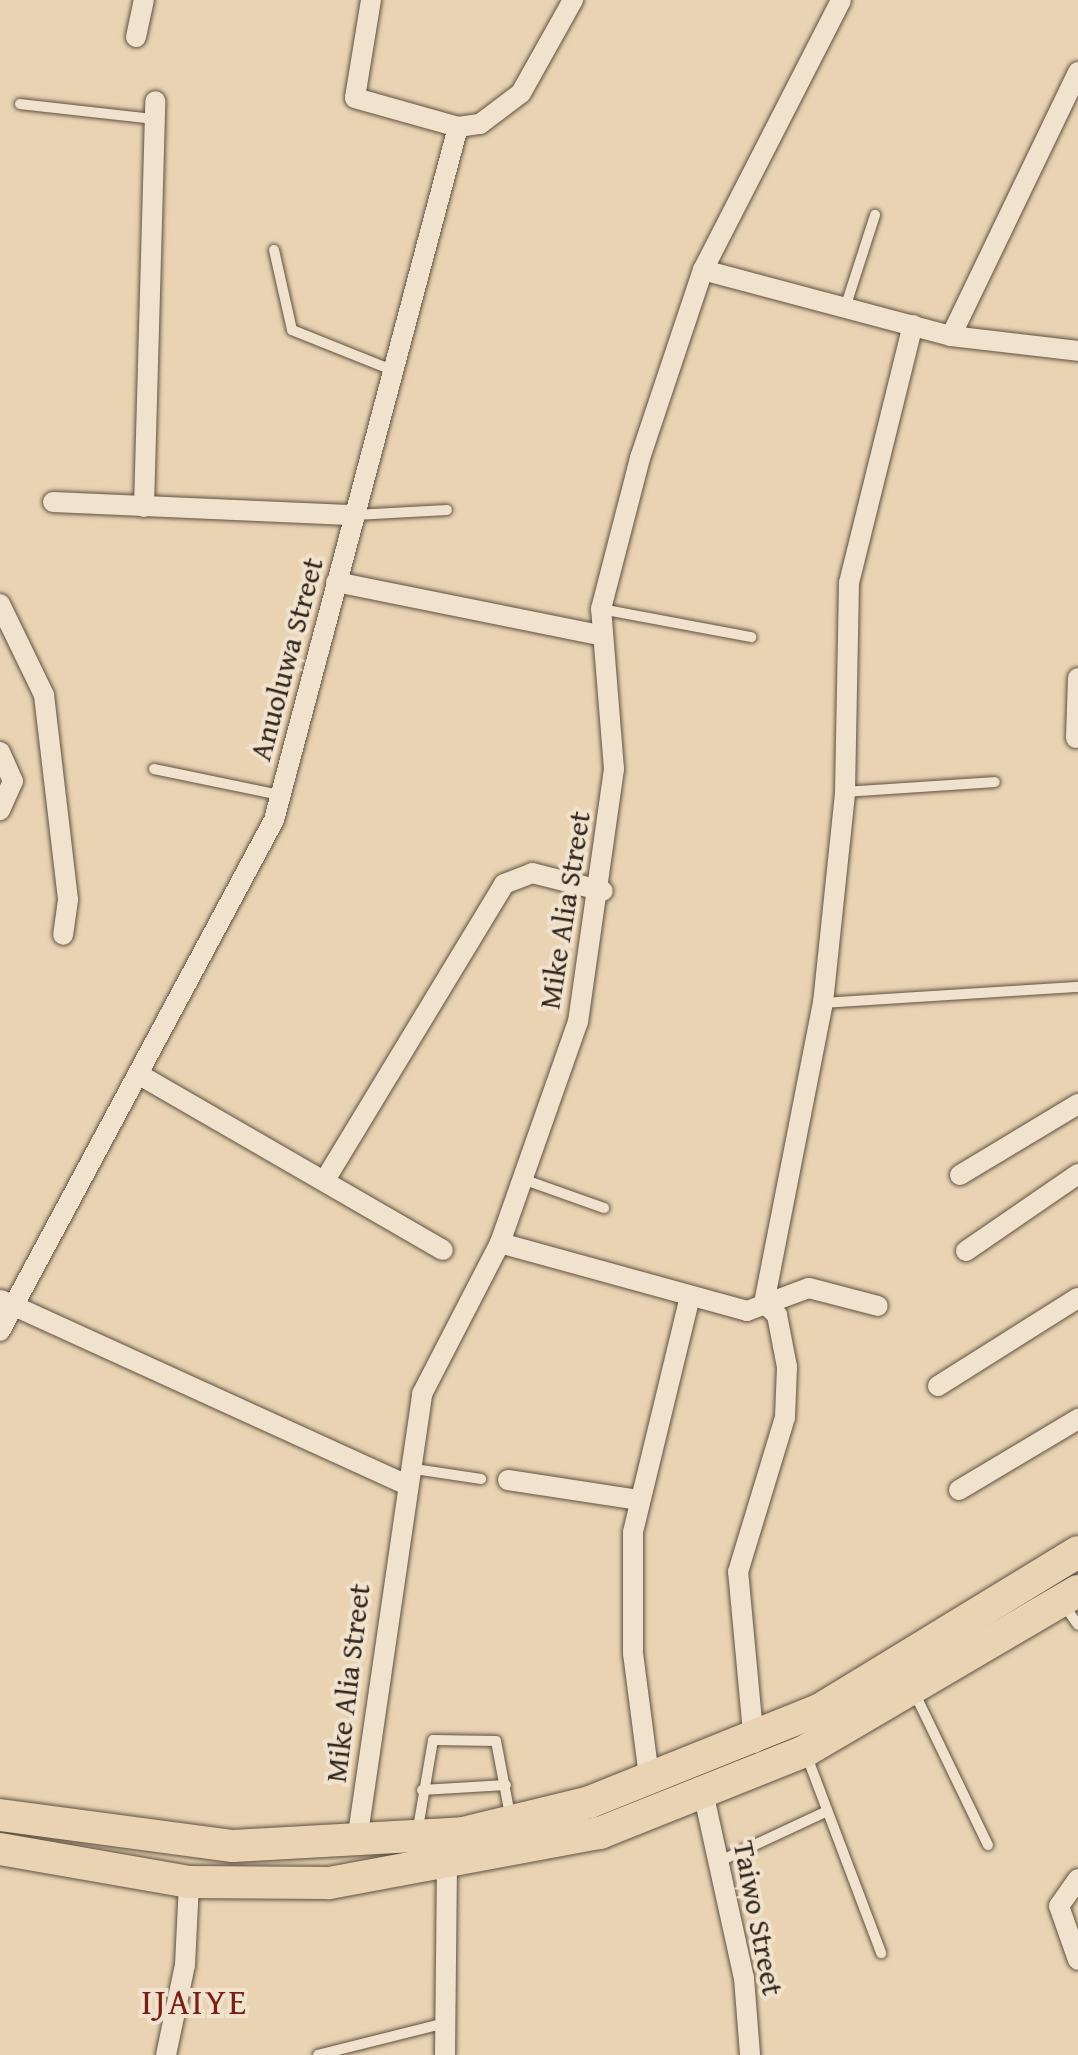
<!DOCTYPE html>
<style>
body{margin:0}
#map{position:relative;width:1078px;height:2055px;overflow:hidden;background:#e9d3b2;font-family:"Gentium Book Plus",serif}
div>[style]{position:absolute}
.roads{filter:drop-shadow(0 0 2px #5e5142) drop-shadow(0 0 2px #5e5142)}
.service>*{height:10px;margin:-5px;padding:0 5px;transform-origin:5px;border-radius:5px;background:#f1e2cd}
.minor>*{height:20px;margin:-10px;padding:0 10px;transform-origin:10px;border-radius:10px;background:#f1e2cd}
.trunk>*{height:32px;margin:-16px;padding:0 16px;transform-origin:16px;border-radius:16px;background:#e9d3b2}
span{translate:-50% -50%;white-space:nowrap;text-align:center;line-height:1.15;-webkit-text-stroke:8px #f1e2cd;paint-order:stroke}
.street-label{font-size:30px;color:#2f261c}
.quarter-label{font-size:35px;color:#7a1f14;letter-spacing:2.5px}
</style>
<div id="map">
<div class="roads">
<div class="service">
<i style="left:20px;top:104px;width:135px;rotate:6.4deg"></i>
<i style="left:274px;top:250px;width:82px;rotate:77.3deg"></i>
<i style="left:292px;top:330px;width:108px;rotate:21.8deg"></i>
<i style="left:845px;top:308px;width:98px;rotate:-72.1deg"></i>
<i style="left:355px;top:515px;width:92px;rotate:-3.1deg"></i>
<i style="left:601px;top:609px;width:153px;rotate:10.6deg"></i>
<i style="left:154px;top:769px;width:129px;rotate:11.7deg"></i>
<i style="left:845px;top:792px;width:150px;rotate:-3.8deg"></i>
<i style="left:823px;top:1003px;width:256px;rotate:-3.6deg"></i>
<i style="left:525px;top:1180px;width:84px;rotate:19.5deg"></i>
<i style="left:408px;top:1468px;width:74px;rotate:8.6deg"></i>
<i style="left:1064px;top:1605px;width:24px;rotate:55deg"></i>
<i style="left:914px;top:1692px;width:170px;rotate:64.2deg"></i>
<i style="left:806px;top:1754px;width:213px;rotate:69.3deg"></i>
<i style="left:422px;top:1790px;width:84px;rotate:-3.4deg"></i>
<i style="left:418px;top:1828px;width:89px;rotate:-80.3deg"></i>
<i style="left:433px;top:1740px;width:63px;rotate:0.9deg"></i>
<i style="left:496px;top:1741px;width:75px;rotate:79.3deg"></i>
<i style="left:718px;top:1862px;width:116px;rotate:-25deg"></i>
<i style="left:318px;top:2055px;width:131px;rotate:-14.1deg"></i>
</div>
<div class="minor">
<i style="left:371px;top:0;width:99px;rotate:99.3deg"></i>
<i style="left:355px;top:98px;width:107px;rotate:15.7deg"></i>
<i style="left:136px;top:37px;width:38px;rotate:-78deg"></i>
<i style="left:703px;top:270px;width:257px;rotate:14.9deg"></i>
<i style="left:951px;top:336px;width:128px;rotate:6.7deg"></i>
<i style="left:951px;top:336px;width:293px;rotate:-64.3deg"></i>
<i style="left:53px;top:502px;width:302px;rotate:2.5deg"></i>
<i style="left:144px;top:507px;width:406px;rotate:-88.4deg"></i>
<i style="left:336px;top:582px;width:269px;rotate:11.4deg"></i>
<i style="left:0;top:604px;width:101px;rotate:64.2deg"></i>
<i style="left:44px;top:695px;width:206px;rotate:83.3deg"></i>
<i style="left:68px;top:900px;width:35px;rotate:98deg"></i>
<i style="left:1076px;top:738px;width:60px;rotate:-88.1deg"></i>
<i style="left:0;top:752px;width:32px;rotate:66deg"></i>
<i style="left:13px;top:781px;width:32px;rotate:114deg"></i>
<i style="left:138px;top:1074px;width:352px;rotate:30deg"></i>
<i style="left:960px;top:1175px;width:138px;rotate:-31deg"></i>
<i style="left:325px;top:1180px;width:346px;rotate:-58.8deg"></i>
<i style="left:504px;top:884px;width:30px;rotate:-21deg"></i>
<i style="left:532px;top:873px;width:73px;rotate:14.2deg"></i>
<i style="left:500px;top:1243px;width:256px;rotate:15.4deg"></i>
<i style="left:747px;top:1311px;width:66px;rotate:-20.4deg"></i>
<i style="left:809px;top:1288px;width:71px;rotate:14.6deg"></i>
<i style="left:966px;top:1251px;width:136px;rotate:-34.5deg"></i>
<i style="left:1px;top:1300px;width:444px;rotate:24.5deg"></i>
<i style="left:0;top:1331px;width:580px;rotate:-61.8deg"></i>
<i style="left:274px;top:820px;width:717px;rotate:-75.13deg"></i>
<i style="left:458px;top:127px;width:22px;rotate:-8deg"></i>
<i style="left:480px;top:124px;width:51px;rotate:-37.1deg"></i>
<i style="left:521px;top:93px;width:107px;rotate:-60.8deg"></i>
<i style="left:938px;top:1386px;width:165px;rotate:-32.2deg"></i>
<i style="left:508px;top:1480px;width:133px;rotate:8.7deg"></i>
<i style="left:959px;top:1490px;width:139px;rotate:-30.8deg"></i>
<i style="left:754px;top:1743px;width:172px;rotate:-95.3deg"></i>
<i style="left:738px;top:1572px;width:162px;rotate:-73.1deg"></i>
<i style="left:785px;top:1417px;width:50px;rotate:-87.7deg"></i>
<i style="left:787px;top:1367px;width:53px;rotate:-100.9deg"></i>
<i style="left:777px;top:1315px;width:18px;rotate:-137deg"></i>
<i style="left:764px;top:1303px;width:306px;rotate:-78.9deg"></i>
<i style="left:823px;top:1003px;width:212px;rotate:-84deg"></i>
<i style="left:845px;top:792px;width:209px;rotate:-88.9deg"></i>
<i style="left:849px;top:583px;width:266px;rotate:-76.1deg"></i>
<i style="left:650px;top:1784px;width:132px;rotate:-97.4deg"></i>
<i style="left:633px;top:1653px;width:121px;rotate:-90deg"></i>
<i style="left:633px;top:1532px;width:238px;rotate:-76.4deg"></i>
<i style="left:703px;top:1792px;width:190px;rotate:77.6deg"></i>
<i style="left:744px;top:1978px;width:77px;rotate:85.5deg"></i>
<i style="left:357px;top:1841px;width:452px;rotate:-81.7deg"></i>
<i style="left:422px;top:1394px;width:170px;rotate:-62.7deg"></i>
<i style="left:500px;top:1243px;width:234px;rotate:-70.6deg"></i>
<i style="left:578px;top:1022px;width:256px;rotate:-81.9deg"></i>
<i style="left:614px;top:769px;width:161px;rotate:-94.6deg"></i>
<i style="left:601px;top:609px;width:156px;rotate:-75.5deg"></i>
<i style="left:640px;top:458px;width:198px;rotate:-71.5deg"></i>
<i style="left:703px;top:270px;width:303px;rotate:-62.9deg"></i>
<i style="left:1078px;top:1879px;width:33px;rotate:125deg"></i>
<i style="left:1059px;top:1906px;width:57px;rotate:70.6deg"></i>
<i style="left:166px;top:2055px;width:92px;rotate:-78.1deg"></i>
<i style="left:185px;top:1965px;width:83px;rotate:-87.2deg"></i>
<i style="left:445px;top:2055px;width:189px;rotate:-89.4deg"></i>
</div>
<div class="trunk">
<i style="left:0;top:1815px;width:235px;rotate:7.6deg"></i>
<i style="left:233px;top:1846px;width:230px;rotate:-3.2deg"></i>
<i style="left:463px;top:1833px;width:131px;rotate:-13.7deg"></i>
<i style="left:590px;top:1802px;width:247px;rotate:-21.9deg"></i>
<i style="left:819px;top:1710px;width:303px;rotate:-31.4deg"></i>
<i style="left:0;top:1849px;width:192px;rotate:9.9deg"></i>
<i style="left:189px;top:1882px;width:140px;rotate:0.4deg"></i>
<i style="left:329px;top:1883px;width:276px;rotate:-10.5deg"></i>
<i style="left:600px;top:1833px;width:221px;rotate:-21.8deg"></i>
<i style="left:805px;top:1751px;width:316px;rotate:-30.4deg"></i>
</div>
</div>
<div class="street-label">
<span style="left:286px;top:659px;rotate:-75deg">Anuoluwa Street</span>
<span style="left:564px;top:910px;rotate:-81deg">Mike Alia Street</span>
<span style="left:347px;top:1683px;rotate:-83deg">Mike Alia Street</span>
<span style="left:759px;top:1918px;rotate:79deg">Taiwo Street</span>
</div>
<div class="quarter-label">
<span style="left:195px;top:2002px">IJAIYE</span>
</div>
</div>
